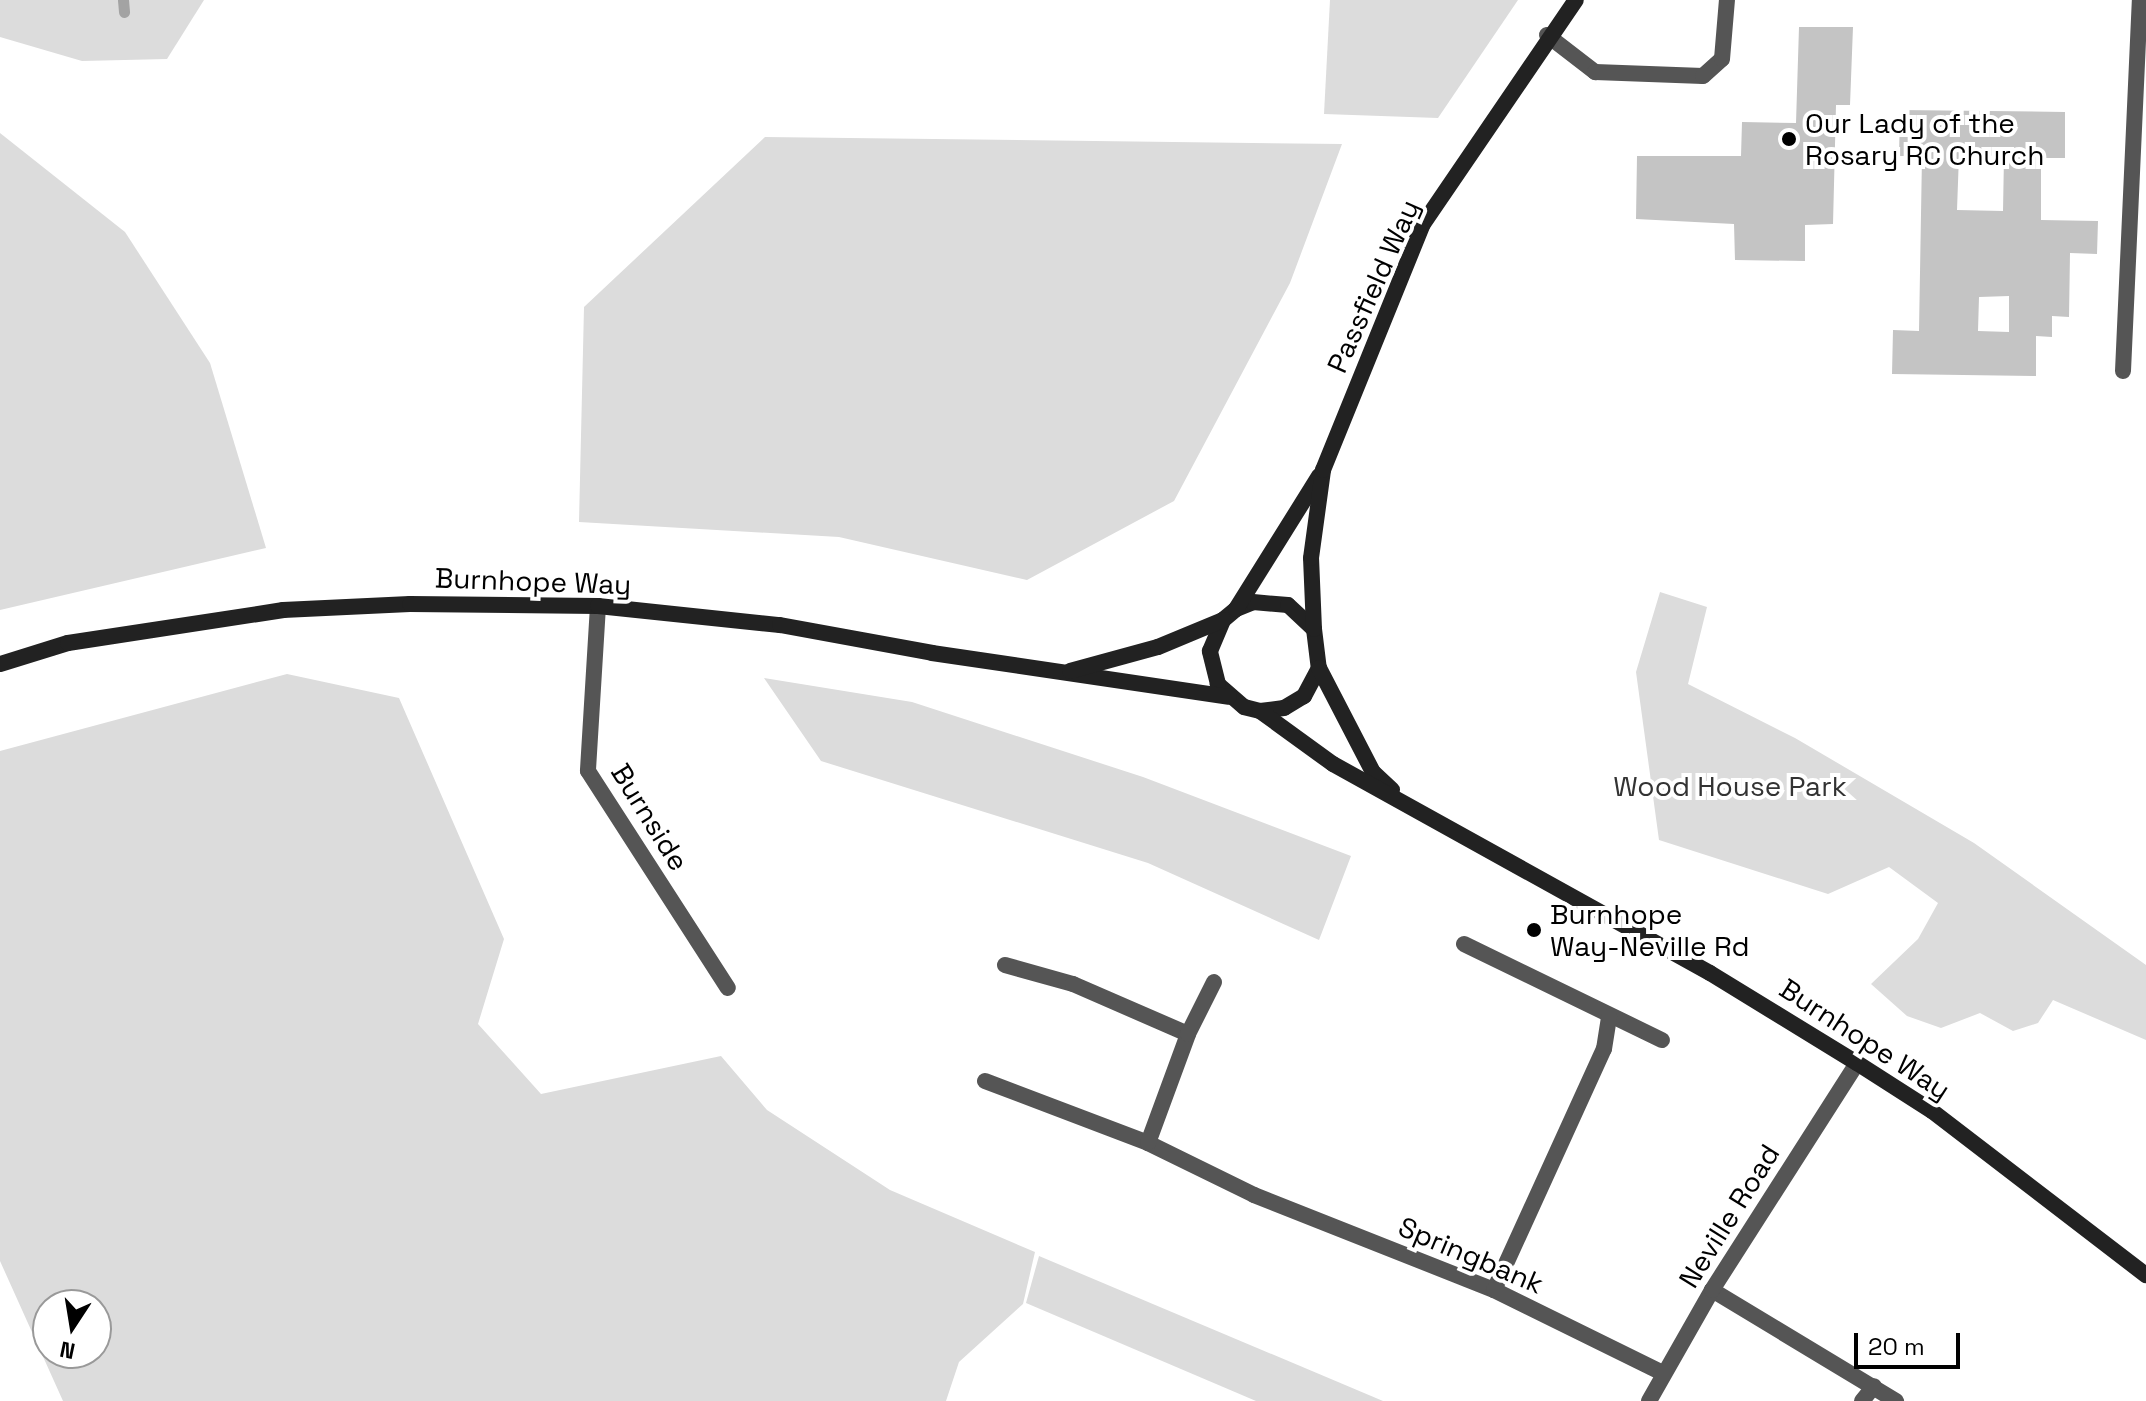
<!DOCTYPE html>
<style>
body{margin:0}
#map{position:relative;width:2146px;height:1401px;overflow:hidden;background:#fff;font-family:"Space Grotesk",sans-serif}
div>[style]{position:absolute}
.green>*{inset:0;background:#dcdcdc}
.stream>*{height:11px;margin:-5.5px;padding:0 5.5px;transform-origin:5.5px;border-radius:5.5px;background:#a3a3a3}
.building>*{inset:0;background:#c4c4c4}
.lane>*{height:16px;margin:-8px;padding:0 8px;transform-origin:8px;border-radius:8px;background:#555}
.street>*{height:16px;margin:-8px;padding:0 8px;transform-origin:8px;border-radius:8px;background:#555}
.secondary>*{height:16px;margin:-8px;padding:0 8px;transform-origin:8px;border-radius:8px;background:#222}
.dots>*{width:22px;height:22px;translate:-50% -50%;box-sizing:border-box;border:4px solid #fff;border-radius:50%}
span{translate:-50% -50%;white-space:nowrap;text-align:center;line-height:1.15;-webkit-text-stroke:8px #fff;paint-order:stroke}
.poi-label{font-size:28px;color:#000}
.left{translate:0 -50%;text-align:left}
.street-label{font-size:28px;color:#000}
.park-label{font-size:28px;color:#333}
.north{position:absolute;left:32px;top:1289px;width:80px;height:80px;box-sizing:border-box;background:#fff;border:2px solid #999;border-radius:50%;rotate:192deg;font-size:22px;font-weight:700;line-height:32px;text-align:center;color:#000}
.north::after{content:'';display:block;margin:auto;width:28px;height:36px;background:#000;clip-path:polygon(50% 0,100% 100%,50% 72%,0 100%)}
.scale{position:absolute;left:1854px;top:1333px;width:106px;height:36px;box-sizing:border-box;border:4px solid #000;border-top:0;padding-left:10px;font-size:24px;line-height:28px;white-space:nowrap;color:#000;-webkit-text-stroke:6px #fff;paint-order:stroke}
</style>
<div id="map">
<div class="green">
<i style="clip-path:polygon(0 0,204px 0,167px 59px,82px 61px,0 37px)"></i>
<i style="clip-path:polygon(1330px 0,1518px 0,1438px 118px,1324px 114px)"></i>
<i style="clip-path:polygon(0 133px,125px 232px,210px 363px,266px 548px,0 610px)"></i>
<i style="clip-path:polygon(765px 137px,1342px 144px,1290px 283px,1174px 501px,1027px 580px,839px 537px,579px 522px,584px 307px)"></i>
<i style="clip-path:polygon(1660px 592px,1707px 607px,1688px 684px,1795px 738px,1974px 843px,2146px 965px,2146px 1040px,2053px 1000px,2038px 1023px,2013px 1031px,1980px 1013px,1941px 1028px,1907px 1016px,1871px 984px,1918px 939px,1938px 903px,1889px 867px,1828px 894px,1659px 840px,1636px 672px)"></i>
<i style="clip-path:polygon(evenodd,287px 674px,399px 698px,504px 939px,478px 1024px,541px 1094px,721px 1056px,767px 1110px,890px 1190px,1035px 1252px,1023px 1304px,959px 1362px,946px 1401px,63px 1401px,0 1261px,0 751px,287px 674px,48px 1305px,96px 1305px,96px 1353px,48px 1353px,48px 1305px)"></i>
<i style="clip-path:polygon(764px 678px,912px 702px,1143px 777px,1351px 856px,1319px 940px,1148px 863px,821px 761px)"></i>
<i style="clip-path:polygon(1039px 1256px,1383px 1401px,1256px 1401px,1026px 1303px)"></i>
</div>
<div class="stream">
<i style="left:123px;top:0;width:12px;rotate:85deg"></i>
</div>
<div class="building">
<i style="clip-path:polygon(1799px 27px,1853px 27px,1850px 105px,1836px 105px,1833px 224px,1805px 225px,1805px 261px,1735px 260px,1734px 224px,1636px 219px,1637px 156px,1741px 156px,1742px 122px,1796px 123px)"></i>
<i style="clip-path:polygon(evenodd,1900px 110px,2065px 112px,2065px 158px,2041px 158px,2041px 220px,2098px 221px,2097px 254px,2070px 253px,2069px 317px,2052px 316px,2052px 337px,2036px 336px,2036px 376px,1892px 374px,1893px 330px,1919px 331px,1922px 156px,1899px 156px,1900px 110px,1959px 155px,2004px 156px,2003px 211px,1957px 210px,1959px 155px,1900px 110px,2009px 296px,2009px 332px,1978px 331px,1979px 297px,2009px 296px)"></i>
</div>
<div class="lane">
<i style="left:1547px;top:35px;width:61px;rotate:37.6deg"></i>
<i style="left:1595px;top:72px;width:108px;rotate:2.1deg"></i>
<i style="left:1703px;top:76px;width:25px;rotate:-42deg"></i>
<i style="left:1722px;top:59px;width:59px;rotate:-85.2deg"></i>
<i style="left:2123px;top:371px;width:371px;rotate:-87.4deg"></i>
<i style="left:1464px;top:944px;width:220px;rotate:25.9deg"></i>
<i style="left:1005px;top:965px;width:71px;rotate:15.6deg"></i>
<i style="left:1073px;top:984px;width:125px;rotate:23.5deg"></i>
<i style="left:985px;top:1081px;width:174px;rotate:20.8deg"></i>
<i style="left:1148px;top:1143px;width:118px;rotate:26.1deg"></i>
<i style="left:1148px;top:1143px;width:116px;rotate:-69.8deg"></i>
<i style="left:1188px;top:1034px;width:58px;rotate:-63.4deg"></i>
<i style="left:1494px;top:1290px;width:265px;rotate:-65.5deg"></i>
<i style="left:1604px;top:1049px;width:33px;rotate:-81deg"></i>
</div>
<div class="street">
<i style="left:598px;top:606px;width:165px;rotate:93.5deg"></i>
<i style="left:588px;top:771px;width:258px;rotate:57.2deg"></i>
<i style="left:1254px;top:1195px;width:258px;rotate:21.6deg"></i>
<i style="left:1494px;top:1290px;width:188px;rotate:26.2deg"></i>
<i style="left:1712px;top:1290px;width:215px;rotate:31.1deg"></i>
<i style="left:1649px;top:1401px;width:128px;rotate:-60.4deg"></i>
<i style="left:1712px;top:1290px;width:269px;rotate:-57.4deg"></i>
<i style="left:1862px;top:1401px;width:19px;rotate:-51deg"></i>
</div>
<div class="secondary">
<i style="left:1236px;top:609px;width:18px;rotate:-22deg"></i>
<i style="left:1253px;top:602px;width:35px;rotate:5deg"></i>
<i style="left:1288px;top:605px;width:35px;rotate:43deg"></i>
<i style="left:1314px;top:629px;width:39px;rotate:83deg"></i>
<i style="left:1319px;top:668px;width:32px;rotate:118deg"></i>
<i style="left:1304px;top:696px;width:23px;rotate:149deg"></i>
<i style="left:1284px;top:708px;width:24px;rotate:173deg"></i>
<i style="left:1260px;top:711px;width:16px;rotate:-166deg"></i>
<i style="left:1244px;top:707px;width:35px;rotate:-139deg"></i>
<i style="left:1218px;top:684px;width:34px;rotate:-104deg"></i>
<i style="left:1210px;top:651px;width:34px;rotate:-67deg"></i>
<i style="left:1223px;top:620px;width:17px;rotate:-40deg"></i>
<i style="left:1236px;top:609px;width:157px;rotate:-58deg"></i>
<i style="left:1314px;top:629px;width:71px;rotate:-92.4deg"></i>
<i style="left:1311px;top:558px;width:89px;rotate:-82.2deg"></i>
<i style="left:1323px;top:470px;width:266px;rotate:-67.9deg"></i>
<i style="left:1423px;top:224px;width:271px;rotate:-55.7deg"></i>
<i style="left:0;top:664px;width:71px;rotate:-17.2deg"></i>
<i style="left:68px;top:643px;width:218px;rotate:-8.7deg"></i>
<i style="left:283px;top:610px;width:127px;rotate:-2.7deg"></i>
<i style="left:410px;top:604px;width:188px;rotate:0.6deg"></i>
<i style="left:598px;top:606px;width:183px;rotate:6deg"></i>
<i style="left:780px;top:625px;width:155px;rotate:10.4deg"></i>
<i style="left:932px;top:653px;width:300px;rotate:8.4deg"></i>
<i style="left:1319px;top:668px;width:117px;rotate:62.6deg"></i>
<i style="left:1373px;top:772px;width:26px;rotate:43deg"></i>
<i style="left:1070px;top:671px;width:91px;rotate:-15.3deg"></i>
<i style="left:1158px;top:647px;width:70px;rotate:-22.6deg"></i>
<i style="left:1260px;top:711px;width:90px;rotate:36deg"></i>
<i style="left:1333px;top:764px;width:431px;rotate:29deg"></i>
<i style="left:1710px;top:973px;width:172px;rotate:31.5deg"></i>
<i style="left:1857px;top:1063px;width:89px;rotate:32.6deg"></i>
<i style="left:1932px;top:1111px;width:270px;rotate:37.5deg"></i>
</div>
<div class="dots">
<i style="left:1789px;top:139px;background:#000"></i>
<i style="left:1534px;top:930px;background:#000"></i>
</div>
<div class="poi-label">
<span class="left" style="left:1805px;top:139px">Our Lady of the<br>Rosary RC Church</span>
<span class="left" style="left:1550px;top:930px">Burnhope<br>Way-Neville Rd</span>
</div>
<div class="street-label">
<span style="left:1373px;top:286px;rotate:-66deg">Passfield Way</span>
<span style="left:533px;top:581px;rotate:2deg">Burnhope Way</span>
<span style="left:650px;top:817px;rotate:58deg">Burnside</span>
<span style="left:1865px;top:1039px;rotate:33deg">Burnhope Way</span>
<span style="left:1729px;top:1216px;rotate:-58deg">Neville Road</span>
<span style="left:1471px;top:1255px;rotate:23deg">Springbank</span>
</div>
<div class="park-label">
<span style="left:1730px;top:786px">Wood House Park</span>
</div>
<div class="north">N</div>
<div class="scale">20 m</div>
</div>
